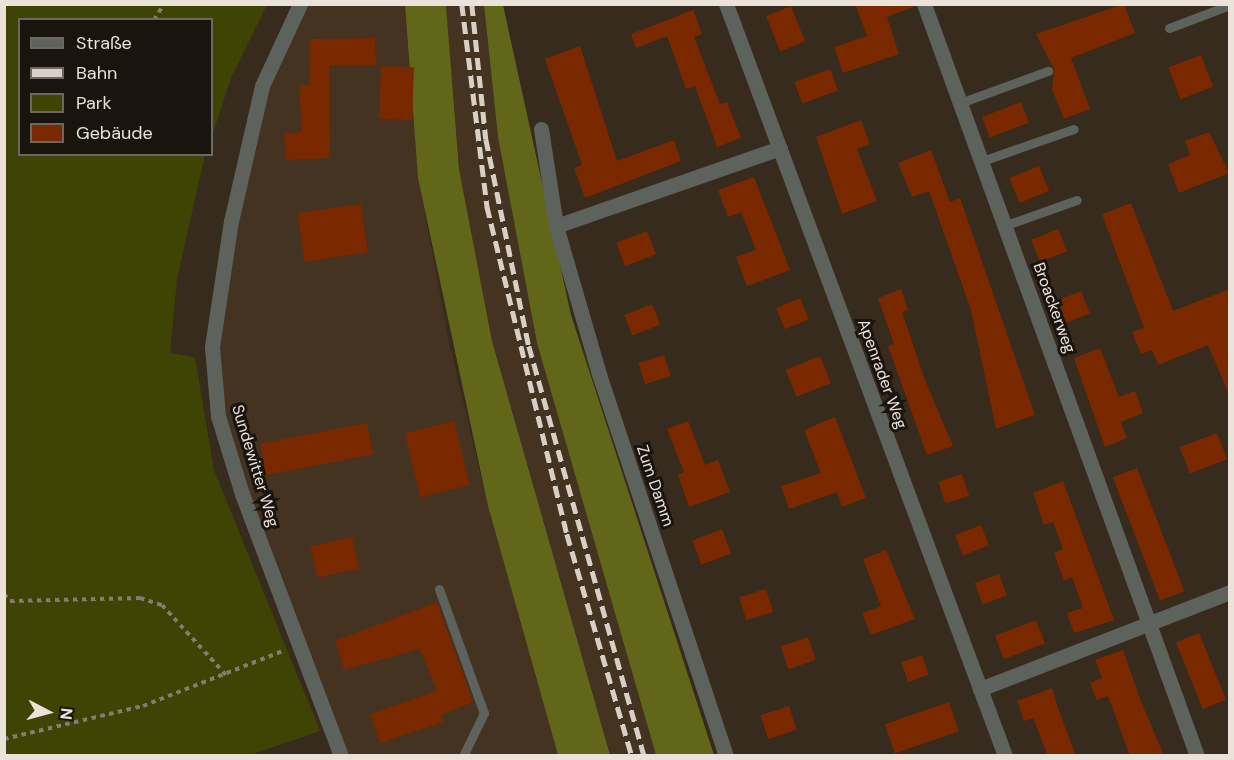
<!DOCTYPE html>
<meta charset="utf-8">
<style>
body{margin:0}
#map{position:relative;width:1234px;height:760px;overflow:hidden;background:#372b1d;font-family:"DM Sans",sans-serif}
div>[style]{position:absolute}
.built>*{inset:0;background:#433320}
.green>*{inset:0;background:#3f4304}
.forest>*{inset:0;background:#616619}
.building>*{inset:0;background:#792800;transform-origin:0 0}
.path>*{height:4px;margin-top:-2px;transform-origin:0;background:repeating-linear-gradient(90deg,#857b6f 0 4.5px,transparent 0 9px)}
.service>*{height:9px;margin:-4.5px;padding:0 4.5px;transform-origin:4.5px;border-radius:4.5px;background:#5d635c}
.minor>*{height:15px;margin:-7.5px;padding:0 7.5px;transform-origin:7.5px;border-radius:7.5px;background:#5d635c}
.rail>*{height:4.5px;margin-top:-2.25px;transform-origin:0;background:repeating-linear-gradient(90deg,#d8cfc6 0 12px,transparent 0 18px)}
span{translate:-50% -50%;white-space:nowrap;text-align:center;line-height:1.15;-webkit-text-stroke:6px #1a140e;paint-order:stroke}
.street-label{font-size:16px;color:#ebe2da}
.frame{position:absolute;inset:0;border:6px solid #ebe2da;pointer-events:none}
.legend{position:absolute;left:18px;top:18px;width:195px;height:138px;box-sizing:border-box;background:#1a140e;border:2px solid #6e6660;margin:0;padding:8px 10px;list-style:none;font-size:18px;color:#ebe2da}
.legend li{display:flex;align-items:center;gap:12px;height:30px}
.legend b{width:30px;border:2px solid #6e6660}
.north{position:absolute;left:18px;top:682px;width:60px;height:60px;-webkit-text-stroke:4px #1a140e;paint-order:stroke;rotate:96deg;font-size:16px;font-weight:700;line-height:24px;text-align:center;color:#ebe2da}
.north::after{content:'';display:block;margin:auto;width:21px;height:27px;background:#ebe2da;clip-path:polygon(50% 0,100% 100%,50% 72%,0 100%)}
</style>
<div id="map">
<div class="built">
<i style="clip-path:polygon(300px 5px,405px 5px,418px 177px,449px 342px,488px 506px,558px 755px,343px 755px,218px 416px,212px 347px,262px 86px)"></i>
<i style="clip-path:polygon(446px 5px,484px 5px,498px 137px,537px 343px,656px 755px,610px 755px,492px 341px,459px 169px)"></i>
</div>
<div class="green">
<i style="clip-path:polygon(4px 5px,267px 5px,231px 78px,212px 136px,212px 20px,20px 20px,20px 154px,205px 155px,177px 279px,170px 353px,195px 357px,214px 470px,320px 731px,250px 755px,5px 755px)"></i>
</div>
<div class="forest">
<i style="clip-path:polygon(405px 5px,446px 5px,459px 169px,492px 341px,610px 755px,558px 755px,488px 506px,418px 178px)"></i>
<i style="clip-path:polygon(484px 5px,503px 5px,571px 315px,714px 755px,656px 755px,537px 343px,498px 137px)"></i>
</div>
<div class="building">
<i style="clip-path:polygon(855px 4px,915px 6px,887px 17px,899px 54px,843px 73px,834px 47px,867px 36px)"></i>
<i style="clip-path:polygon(1124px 4px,1135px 33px,1071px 58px,1090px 109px,1064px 119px,1052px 90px,1054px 69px,1036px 34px)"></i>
<i style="left:791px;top:6px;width:38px;height:27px;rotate:68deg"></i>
<i style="clip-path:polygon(693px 10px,702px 34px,694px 37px,720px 104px,727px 102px,741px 138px,717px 147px,695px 86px,686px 89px,667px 36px,636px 48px,631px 34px)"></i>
<i style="clip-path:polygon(375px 38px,376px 65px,329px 65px,330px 158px,286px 160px,284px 133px,302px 132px,299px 85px,310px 85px,309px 39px)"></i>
<i style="clip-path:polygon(580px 46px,617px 161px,674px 140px,681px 161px,585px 198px,574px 168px,582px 165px,545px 59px)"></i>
<i style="left:1201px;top:55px;width:34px;height:35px;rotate:69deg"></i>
<i style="left:381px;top:66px;width:33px;height:53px;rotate:2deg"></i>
<i style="left:830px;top:69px;width:23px;height:38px;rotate:70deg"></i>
<i style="left:1021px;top:102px;width:22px;height:42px;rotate:69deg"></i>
<i style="clip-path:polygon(861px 120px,870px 144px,857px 149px,877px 201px,842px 214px,816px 137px)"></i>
<i style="clip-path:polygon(1209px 132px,1229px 173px,1179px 193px,1168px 164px,1190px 155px,1185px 141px)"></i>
<i style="clip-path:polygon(931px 150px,950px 202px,960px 198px,1035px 415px,996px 429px,971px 310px,929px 191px,912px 197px,898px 163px)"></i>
<i style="left:1039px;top:166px;width:27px;height:32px;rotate:68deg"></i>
<i style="clip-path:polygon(754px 177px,790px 270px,747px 286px,736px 257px,756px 250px,741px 212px,728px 217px,718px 190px)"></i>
<i style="clip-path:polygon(1131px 203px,1173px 311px,1230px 289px,1230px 397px,1208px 345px,1158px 365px,1152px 350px,1141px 354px,1132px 332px,1144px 328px,1102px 214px)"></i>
<i style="left:361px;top:204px;width:49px;height:64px;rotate:82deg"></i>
<i style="left:1058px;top:229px;width:24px;height:29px;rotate:68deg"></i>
<i style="left:647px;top:231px;width:25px;height:33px;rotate:69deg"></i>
<i style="clip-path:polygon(901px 289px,908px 310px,902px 312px,925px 380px,953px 446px,927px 455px,888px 346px,894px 344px,878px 298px)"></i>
<i style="left:1081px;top:291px;width:24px;height:28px;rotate:68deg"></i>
<i style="left:800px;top:298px;width:23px;height:26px;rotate:67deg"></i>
<i style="left:652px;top:304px;width:22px;height:30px;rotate:68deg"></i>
<i style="clip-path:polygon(1100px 348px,1119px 397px,1135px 391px,1143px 413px,1121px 422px,1127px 438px,1105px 447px,1074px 358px)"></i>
<i style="left:664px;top:355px;width:22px;height:27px;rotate:72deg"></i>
<i style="left:820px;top:356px;width:29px;height:37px;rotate:68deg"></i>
<i style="clip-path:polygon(835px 417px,866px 498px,842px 507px,837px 492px,789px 509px,781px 486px,821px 473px,804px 430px)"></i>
<i style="left:454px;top:421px;width:66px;height:51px;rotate:76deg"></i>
<i style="clip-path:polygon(688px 421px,705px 465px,718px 460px,730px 492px,689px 507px,678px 475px,684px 472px,667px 429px)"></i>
<i style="left:367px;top:423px;width:32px;height:109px;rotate:79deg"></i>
<i style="left:1217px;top:433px;width:28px;height:40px;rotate:69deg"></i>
<i style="left:1137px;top:468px;width:132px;height:26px;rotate:69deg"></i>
<i style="left:962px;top:474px;width:23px;height:25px;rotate:72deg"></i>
<i style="clip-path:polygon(1063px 481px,1114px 620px,1074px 633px,1067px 613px,1083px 608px,1072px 577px,1064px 581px,1054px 553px,1063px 549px,1053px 522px,1044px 525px,1033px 493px)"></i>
<i style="left:981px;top:525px;width:22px;height:28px;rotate:69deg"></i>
<i style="left:722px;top:529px;width:26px;height:32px;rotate:69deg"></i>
<i style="left:352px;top:537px;width:32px;height:43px;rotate:77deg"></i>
<i style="clip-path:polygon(886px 550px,915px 619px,871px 635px,862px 613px,881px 606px,863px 559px)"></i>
<i style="left:999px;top:574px;width:23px;height:26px;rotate:70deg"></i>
<i style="left:766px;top:589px;width:24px;height:28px;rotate:73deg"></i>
<i style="clip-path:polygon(437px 602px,473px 702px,441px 715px,444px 722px,380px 743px,370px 714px,437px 691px,420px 649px,344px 670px,335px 641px)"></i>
<i style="left:1036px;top:620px;width:25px;height:44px;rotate:69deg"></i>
<i style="left:1199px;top:633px;width:72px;height:25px;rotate:68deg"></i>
<i style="left:808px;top:637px;width:24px;height:29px;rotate:71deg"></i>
<i style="clip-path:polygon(1123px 650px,1141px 701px,1164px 756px,1130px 756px,1108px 696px,1097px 700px,1090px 683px,1102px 678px,1095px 660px)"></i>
<i style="left:922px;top:655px;width:21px;height:22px;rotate:71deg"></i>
<i style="clip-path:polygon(1052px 688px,1058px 708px,1076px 756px,1048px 756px,1033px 718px,1024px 721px,1017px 701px)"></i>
<i style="left:949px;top:702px;width:31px;height:68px;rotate:71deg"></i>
<i style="left:789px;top:706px;width:25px;height:30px;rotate:72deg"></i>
</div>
<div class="path">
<i style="left:154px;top:20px;width:19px;rotate:-58deg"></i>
<i style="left:4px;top:594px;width:9px;rotate:49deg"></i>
<i style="left:10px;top:601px;width:130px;rotate:-1.3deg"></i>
<i style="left:140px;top:598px;width:23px;rotate:18deg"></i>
<i style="left:162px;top:605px;width:95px;rotate:47.6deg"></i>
<i style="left:4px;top:739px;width:143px;rotate:-13.4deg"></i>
<i style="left:143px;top:706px;width:153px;rotate:-21.5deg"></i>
</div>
<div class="service">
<i style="left:1169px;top:28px;width:65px;rotate:-20.7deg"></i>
<i style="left:960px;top:103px;width:94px;rotate:-20deg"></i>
<i style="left:982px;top:161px;width:97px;rotate:-19.2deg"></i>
<i style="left:1006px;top:225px;width:75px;rotate:-19.4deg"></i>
<i style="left:439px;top:589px;width:132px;rotate:70.1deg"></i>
<i style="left:484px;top:713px;width:48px;rotate:116deg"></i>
</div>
<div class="minor">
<i style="left:300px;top:4px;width:90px;rotate:114.9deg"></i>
<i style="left:262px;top:86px;width:139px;rotate:102.9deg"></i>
<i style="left:231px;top:221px;width:127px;rotate:98.6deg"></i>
<i style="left:212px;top:347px;width:69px;rotate:85deg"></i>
<i style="left:218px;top:416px;width:82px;rotate:72.9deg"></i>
<i style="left:242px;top:494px;width:280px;rotate:69.3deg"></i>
<i style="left:726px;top:4px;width:802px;rotate:69.64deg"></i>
<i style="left:924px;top:4px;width:800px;rotate:70.05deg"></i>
<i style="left:541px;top:129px;width:98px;rotate:81.2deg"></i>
<i style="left:980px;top:689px;width:268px;rotate:-21.2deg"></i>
<i style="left:726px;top:756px;width:403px;rotate:-108.4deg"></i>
<i style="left:599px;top:374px;width:154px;rotate:-106.2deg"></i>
<i style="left:556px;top:226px;width:237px;rotate:-19.2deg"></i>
</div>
<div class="rail">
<i style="left:462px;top:4px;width:204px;rotate:82.9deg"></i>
<i style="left:487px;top:206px;width:338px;rotate:76.3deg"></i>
<i style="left:567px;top:534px;width:231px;rotate:73.7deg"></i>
<i style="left:472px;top:4px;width:136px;rotate:84.1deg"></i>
<i style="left:486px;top:139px;width:211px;rotate:78.3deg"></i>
<i style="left:529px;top:346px;width:426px;rotate:74.3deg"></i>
</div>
<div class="street-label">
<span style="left:1054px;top:308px;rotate:70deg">Broackerweg</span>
<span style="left:882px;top:374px;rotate:70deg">Apenrader Weg</span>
<span style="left:255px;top:466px;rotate:73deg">Sundewitter Weg</span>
<span style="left:655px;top:486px;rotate:71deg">Zum Damm</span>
</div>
<div class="frame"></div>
<ul class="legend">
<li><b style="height:8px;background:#5d635c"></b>Straße</li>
<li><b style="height:8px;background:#d8cfc6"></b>Bahn</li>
<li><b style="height:16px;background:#3f4304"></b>Park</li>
<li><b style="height:16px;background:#792800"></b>Gebäude</li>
</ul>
<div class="north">N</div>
</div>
